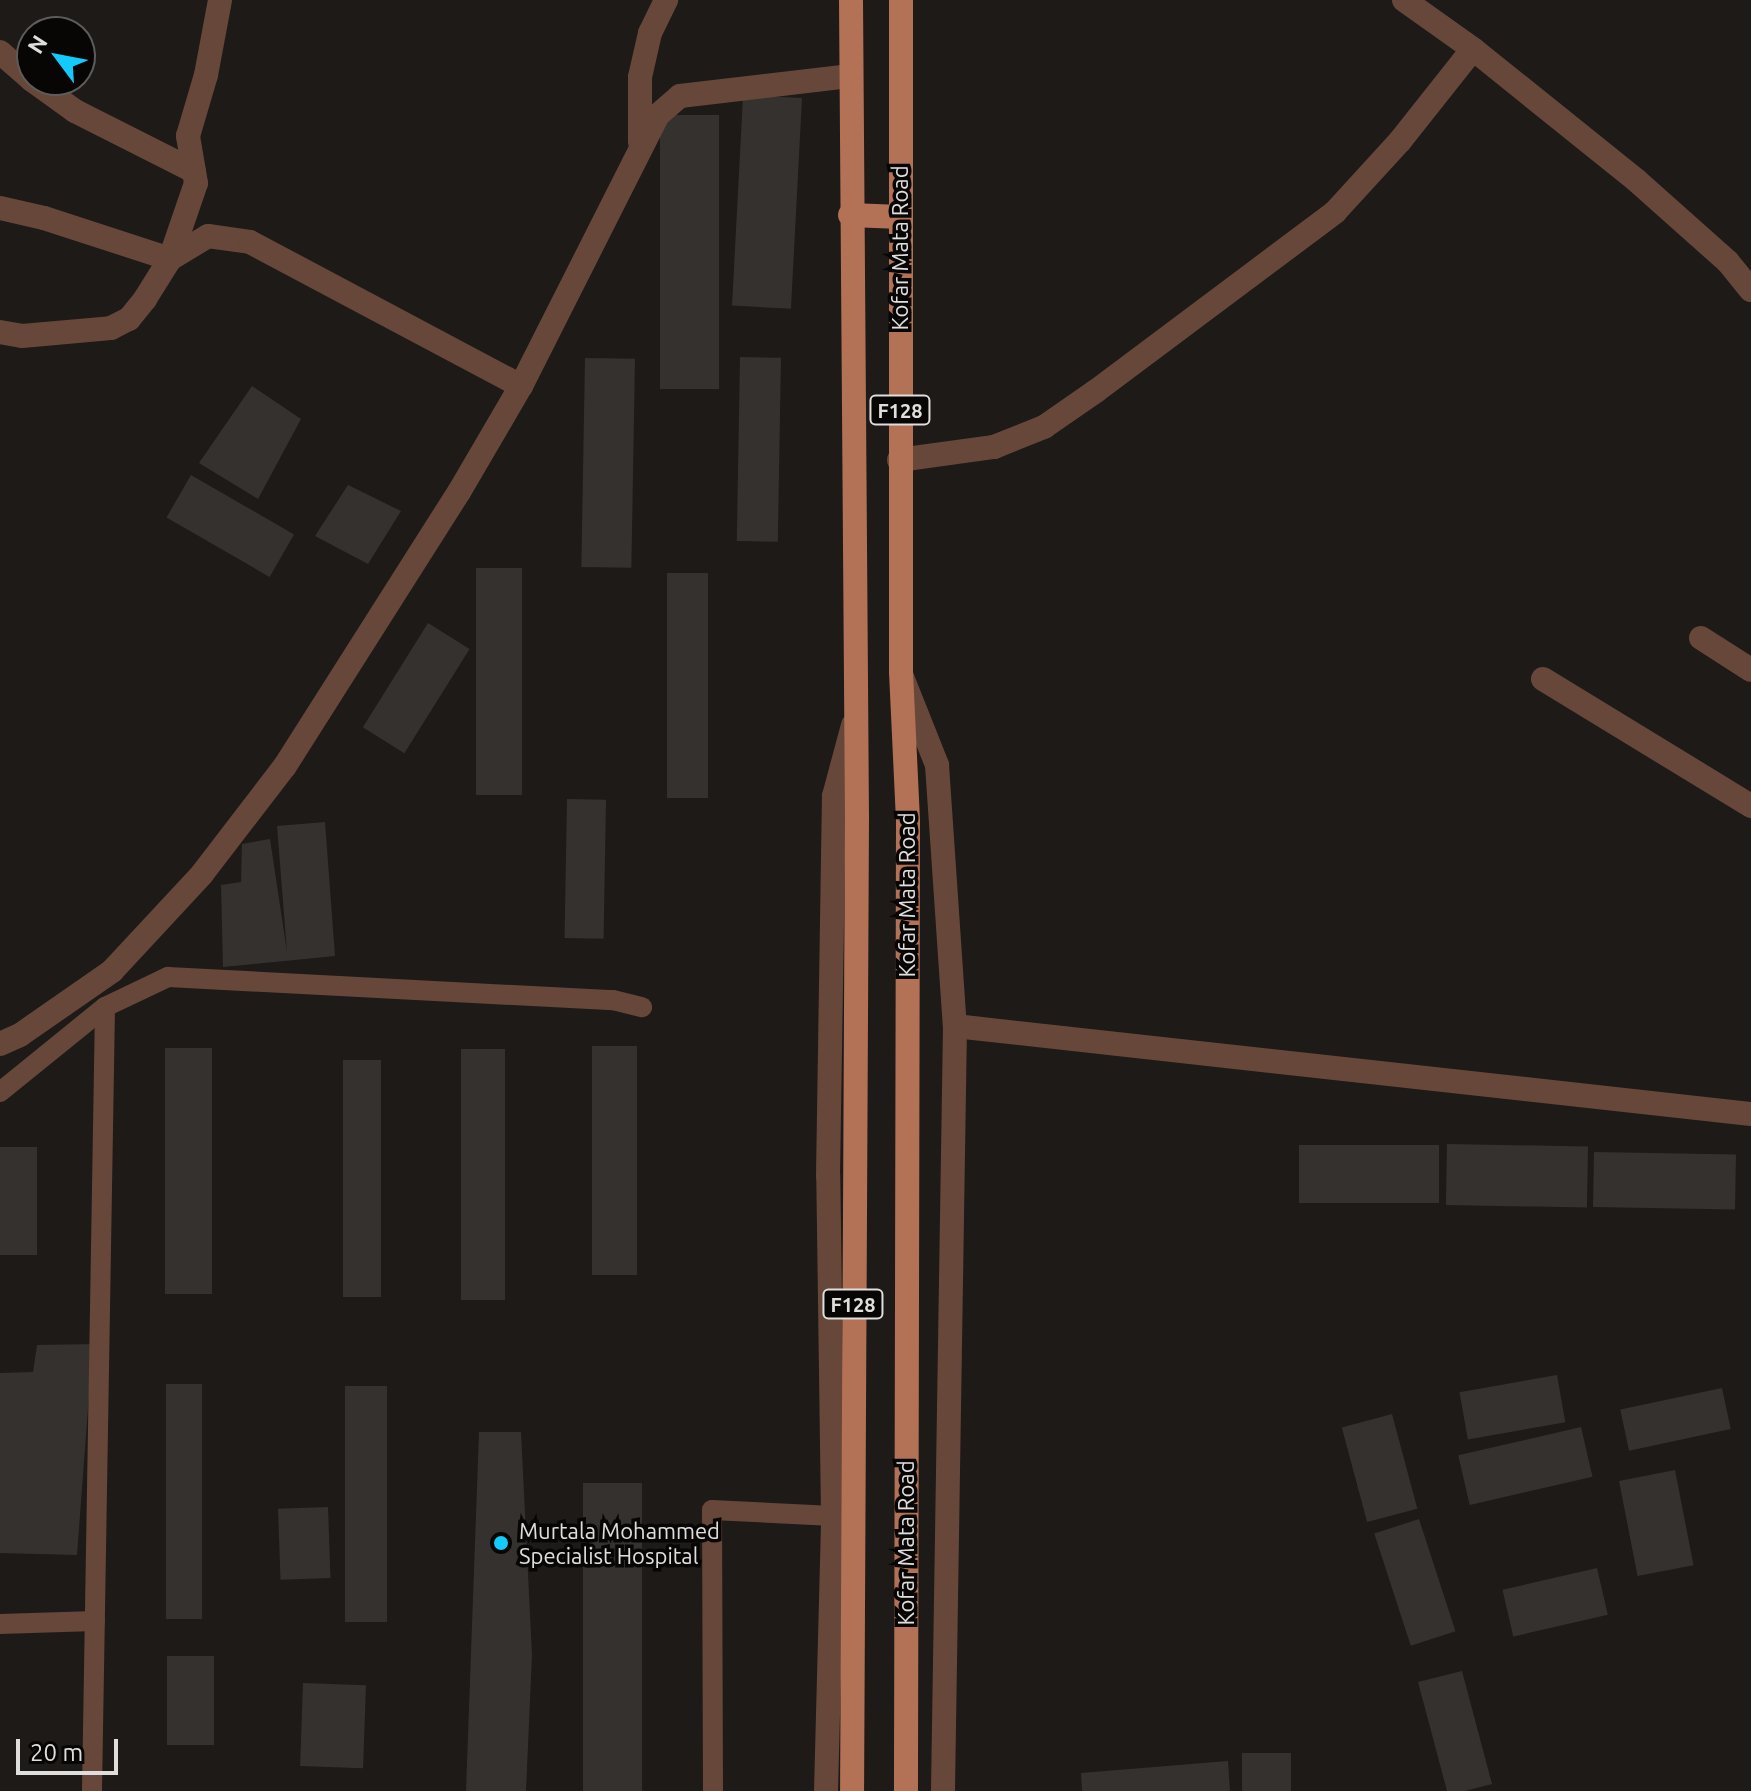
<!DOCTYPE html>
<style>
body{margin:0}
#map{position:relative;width:1751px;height:1791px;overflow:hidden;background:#1e1a18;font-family:Ubuntu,sans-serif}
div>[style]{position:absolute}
.building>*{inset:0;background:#35312f;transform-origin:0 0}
.lane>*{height:20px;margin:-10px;padding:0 10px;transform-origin:10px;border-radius:10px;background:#67473a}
.street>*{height:24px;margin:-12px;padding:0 12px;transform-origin:12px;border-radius:12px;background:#67473a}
.primary>*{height:24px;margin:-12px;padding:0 12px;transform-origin:12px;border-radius:12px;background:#b37256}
.dots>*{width:22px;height:22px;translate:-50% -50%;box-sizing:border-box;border:4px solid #070605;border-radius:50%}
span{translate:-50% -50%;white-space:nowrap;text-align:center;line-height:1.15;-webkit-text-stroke:7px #070605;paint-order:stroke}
.shield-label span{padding:2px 6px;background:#070605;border:2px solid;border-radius:6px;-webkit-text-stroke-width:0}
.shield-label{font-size:20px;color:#e0dedd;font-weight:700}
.street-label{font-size:22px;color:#e0dedd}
.poi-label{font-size:22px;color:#e0dedd}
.left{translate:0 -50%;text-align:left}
.north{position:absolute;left:16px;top:16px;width:80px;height:80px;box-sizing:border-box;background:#070605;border:2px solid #5e5c5b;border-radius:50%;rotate:302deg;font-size:22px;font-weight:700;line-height:32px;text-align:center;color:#e0dedd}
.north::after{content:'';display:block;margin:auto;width:28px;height:36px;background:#13cafb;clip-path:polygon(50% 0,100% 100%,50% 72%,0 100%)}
.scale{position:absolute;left:16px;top:1739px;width:102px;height:36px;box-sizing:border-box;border:4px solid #e0dedd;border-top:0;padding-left:10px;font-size:24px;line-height:28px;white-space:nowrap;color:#e0dedd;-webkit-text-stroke:6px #070605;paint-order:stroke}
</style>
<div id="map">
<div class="building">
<i style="left:802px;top:98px;width:211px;height:59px;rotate:93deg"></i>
<i style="left:719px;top:115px;width:274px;height:59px;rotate:90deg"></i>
<i style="left:740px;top:357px;width:41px;height:184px;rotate:1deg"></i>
<i style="left:585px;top:358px;width:50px;height:209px;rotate:1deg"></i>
<i style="clip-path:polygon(252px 386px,301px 419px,258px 499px,199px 463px)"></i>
<i style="left:191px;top:475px;width:119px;height:49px;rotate:30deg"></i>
<i style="clip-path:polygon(348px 485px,401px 511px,368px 564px,315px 536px)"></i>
<i style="left:476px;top:568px;width:46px;height:227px"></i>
<i style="left:667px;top:573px;width:41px;height:225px"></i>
<i style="left:428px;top:623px;width:49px;height:123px;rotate:32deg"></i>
<i style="left:567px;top:799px;width:39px;height:139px;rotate:1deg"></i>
<i style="clip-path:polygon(325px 822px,335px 956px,223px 967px,221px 885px,241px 882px,242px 844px,270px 839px,287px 952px,277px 826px)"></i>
<i style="left:592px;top:1046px;width:45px;height:229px"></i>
<i style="left:165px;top:1048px;width:47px;height:246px"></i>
<i style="left:461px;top:1049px;width:44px;height:251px"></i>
<i style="left:381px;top:1060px;width:237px;height:38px;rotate:90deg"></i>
<i style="left:1447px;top:1144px;width:141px;height:61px;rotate:1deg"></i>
<i style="left:1299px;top:1145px;width:140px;height:58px"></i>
<i style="left:0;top:1147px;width:37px;height:108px"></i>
<i style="left:1594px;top:1152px;width:142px;height:55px;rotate:1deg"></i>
<i style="clip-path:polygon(97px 1344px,89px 1395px,77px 1555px,0 1553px,0 1373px,33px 1372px,37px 1345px)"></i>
<i style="left:1557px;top:1375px;width:48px;height:99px;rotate:80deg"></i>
<i style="left:166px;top:1384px;width:36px;height:235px"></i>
<i style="left:345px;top:1386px;width:42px;height:236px"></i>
<i style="left:1722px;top:1388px;width:42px;height:104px;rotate:78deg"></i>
<i style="left:1392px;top:1414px;width:98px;height:52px;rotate:75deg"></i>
<i style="left:1581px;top:1427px;width:51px;height:126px;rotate:77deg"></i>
<i style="clip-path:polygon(479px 1432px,521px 1432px,532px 1655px,526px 1791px,466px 1791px)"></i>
<i style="left:1675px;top:1470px;width:97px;height:57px;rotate:79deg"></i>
<i style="left:583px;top:1483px;width:59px;height:308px"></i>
<i style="left:328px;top:1507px;width:71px;height:50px;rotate:88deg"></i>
<i style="left:1419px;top:1519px;width:118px;height:47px;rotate:72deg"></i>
<i style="left:1597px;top:1568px;width:48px;height:97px;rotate:77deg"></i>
<i style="left:167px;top:1656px;width:47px;height:89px"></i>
<i style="clip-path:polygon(1462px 1671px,1492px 1784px,1465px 1791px,1447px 1791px,1418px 1682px)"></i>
<i style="left:303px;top:1683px;width:63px;height:83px;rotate:2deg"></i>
<i style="left:1242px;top:1753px;width:49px;height:38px"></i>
<i style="clip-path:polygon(1228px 1761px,1230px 1791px,1082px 1791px,1081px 1773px)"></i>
</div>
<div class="lane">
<i style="left:0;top:1092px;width:135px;rotate:-39deg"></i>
<i style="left:105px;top:1007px;width:70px;rotate:-25.5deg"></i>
<i style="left:168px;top:977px;width:446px;rotate:3deg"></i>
<i style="left:613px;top:1000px;width:30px;rotate:14deg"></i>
<i style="left:0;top:1624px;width:95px;rotate:-1.8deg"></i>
<i style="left:92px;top:1791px;width:784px;rotate:-89.05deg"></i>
<i style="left:713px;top:1791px;width:281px;rotate:-90.2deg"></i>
<i style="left:712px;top:1510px;width:121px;rotate:2.8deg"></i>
</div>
<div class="street">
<i style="left:1404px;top:0;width:85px;rotate:35.4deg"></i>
<i style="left:1473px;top:49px;width:209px;rotate:38.8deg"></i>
<i style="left:1636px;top:180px;width:123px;rotate:41.7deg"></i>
<i style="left:1728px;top:262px;width:36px;rotate:51deg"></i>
<i style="left:0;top:52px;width:43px;rotate:41.2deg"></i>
<i style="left:32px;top:80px;width:53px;rotate:35.8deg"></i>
<i style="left:75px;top:111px;width:133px;rotate:26.8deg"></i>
<i style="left:640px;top:142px;width:65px;rotate:-90deg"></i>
<i style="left:640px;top:77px;width:45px;rotate:-77.2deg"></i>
<i style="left:650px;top:33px;width:37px;rotate:-64deg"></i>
<i style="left:0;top:208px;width:45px;rotate:12.8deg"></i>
<i style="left:44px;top:218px;width:133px;rotate:18deg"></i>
<i style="left:170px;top:259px;width:44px;rotate:-31.2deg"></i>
<i style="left:208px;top:236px;width:42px;rotate:8.1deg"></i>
<i style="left:250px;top:242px;width:307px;rotate:28deg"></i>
<i style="left:0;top:332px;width:22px;rotate:10deg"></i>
<i style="left:22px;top:336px;width:89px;rotate:-5.1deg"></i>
<i style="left:111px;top:328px;width:20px;rotate:-27deg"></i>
<i style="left:129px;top:319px;width:26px;rotate:-51deg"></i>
<i style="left:145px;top:299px;width:47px;rotate:-58deg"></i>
<i style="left:170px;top:259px;width:80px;rotate:-71.1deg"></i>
<i style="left:196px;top:183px;width:48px;rotate:-99.7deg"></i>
<i style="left:188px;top:136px;width:64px;rotate:-73.6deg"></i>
<i style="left:206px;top:75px;width:76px;rotate:-79.4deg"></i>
<i style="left:899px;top:460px;width:96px;rotate:-7.8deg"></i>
<i style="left:994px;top:447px;width:54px;rotate:-21.8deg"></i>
<i style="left:1044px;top:427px;width:63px;rotate:-34.7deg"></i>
<i style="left:1096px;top:391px;width:299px;rotate:-36.8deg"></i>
<i style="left:1335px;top:212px;width:96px;rotate:-47.5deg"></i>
<i style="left:1400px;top:141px;width:117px;rotate:-51.6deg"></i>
<i style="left:1701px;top:638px;width:59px;rotate:32.6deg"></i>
<i style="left:902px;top:677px;width:95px;rotate:68.3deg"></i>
<i style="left:937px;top:765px;width:262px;rotate:86.1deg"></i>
<i style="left:955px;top:1026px;width:765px;rotate:90.9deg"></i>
<i style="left:1543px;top:679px;width:244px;rotate:31.4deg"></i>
<i style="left:955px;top:1026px;width:801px;rotate:6.31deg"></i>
<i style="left:0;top:1044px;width:22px;rotate:-24deg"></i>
<i style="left:20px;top:1035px;width:112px;rotate:-34.8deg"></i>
<i style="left:112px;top:971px;width:132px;rotate:-47.1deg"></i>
<i style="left:202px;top:874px;width:136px;rotate:-52.5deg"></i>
<i style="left:285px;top:766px;width:325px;rotate:-57.6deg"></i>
<i style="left:459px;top:492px;width:123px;rotate:-59.7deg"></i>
<i style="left:521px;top:386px;width:304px;rotate:-63.2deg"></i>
<i style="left:658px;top:115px;width:29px;rotate:-41deg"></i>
<i style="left:680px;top:96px;width:172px;rotate:-6.7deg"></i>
<i style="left:826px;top:1791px;width:275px;rotate:-88.5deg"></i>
<i style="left:833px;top:1516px;width:340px;rotate:-90.8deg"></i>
<i style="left:828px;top:1176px;width:380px;rotate:-89.1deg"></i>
<i style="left:834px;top:796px;width:73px;rotate:-75deg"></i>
</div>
<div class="primary">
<i style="left:851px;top:0;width:817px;rotate:89.58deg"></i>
<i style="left:857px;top:817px;width:974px;rotate:90.29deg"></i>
<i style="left:901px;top:0;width:672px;rotate:90deg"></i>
<i style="left:901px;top:672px;width:149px;rotate:87.3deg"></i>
<i style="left:908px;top:821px;width:970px;rotate:90.12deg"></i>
<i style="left:850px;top:215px;width:51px;rotate:2.2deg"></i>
</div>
<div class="dots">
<i style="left:501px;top:1543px;background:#13cafb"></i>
</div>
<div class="shield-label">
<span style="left:900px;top:410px">F128</span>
<span style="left:853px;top:1304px">F128</span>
</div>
<div class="street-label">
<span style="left:900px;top:248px;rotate:-90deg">Kofar Mata Road</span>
<span style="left:907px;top:895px;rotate:-90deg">Kofar Mata Road</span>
<span style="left:906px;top:1543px;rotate:-90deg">Kofar Mata Road</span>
</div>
<div class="poi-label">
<span class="left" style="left:519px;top:1543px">Murtala Mohammed<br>Specialist Hospital</span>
</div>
<div class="north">N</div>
<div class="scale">20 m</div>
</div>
